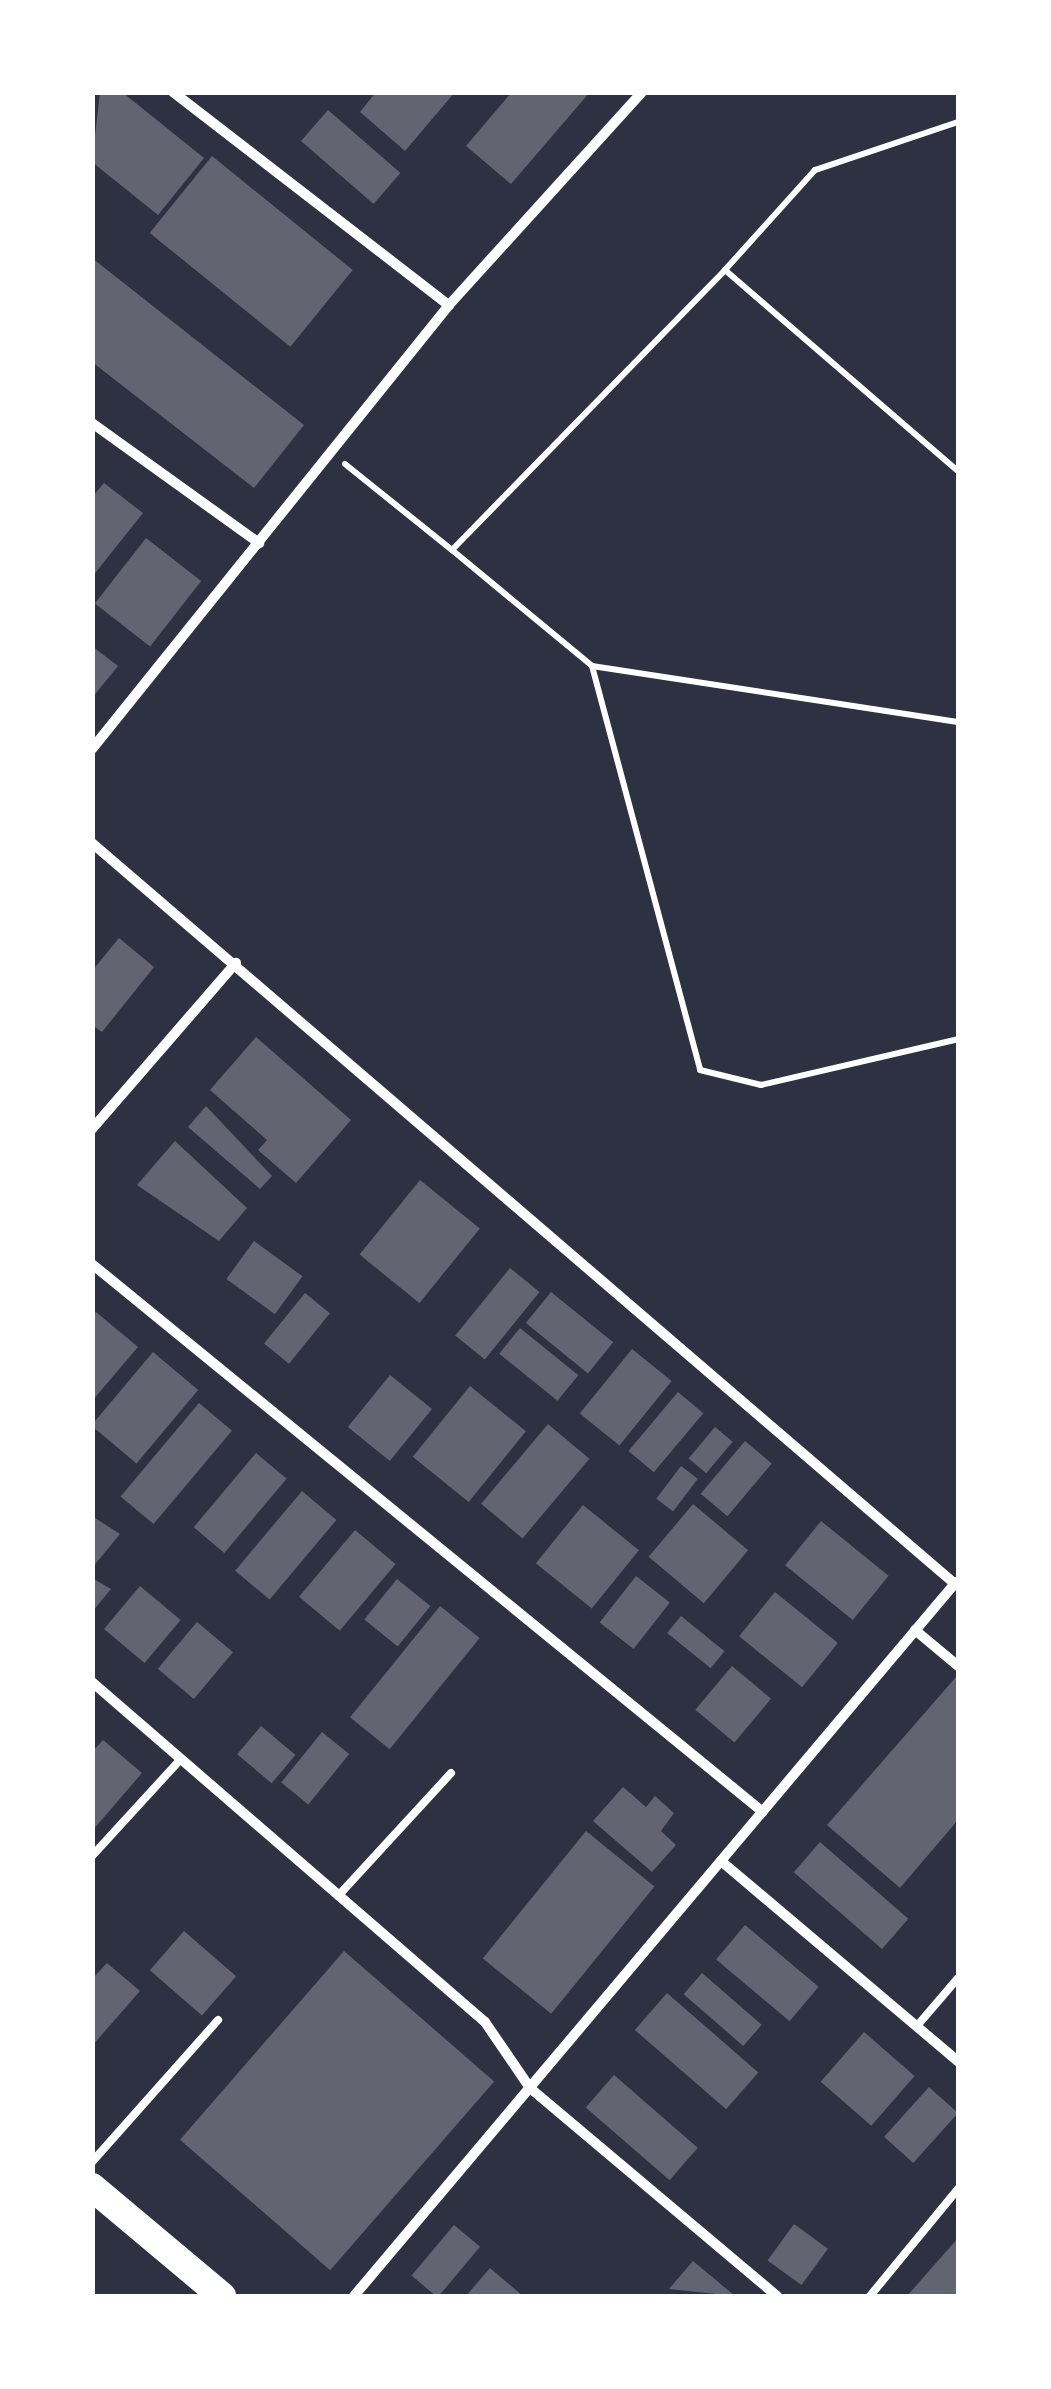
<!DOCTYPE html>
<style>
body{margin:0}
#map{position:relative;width:1051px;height:2389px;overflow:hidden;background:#2d3142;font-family:Manrope,sans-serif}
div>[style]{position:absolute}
.building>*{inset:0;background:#626471;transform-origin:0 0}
.path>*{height:6px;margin:-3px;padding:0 3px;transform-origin:3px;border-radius:3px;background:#fff}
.service>*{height:8px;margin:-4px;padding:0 4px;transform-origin:4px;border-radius:4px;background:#fff}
.minor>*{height:10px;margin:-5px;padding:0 5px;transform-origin:5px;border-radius:5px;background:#fff}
.trunk>*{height:28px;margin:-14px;padding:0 14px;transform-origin:14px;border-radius:14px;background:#fff}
span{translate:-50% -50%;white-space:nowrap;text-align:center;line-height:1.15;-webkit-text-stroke:8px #fff;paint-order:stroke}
.frame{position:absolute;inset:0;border:95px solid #fff;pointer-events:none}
</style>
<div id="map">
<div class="building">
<i style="clip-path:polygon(100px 92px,122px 92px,204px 158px,158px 215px,92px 162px)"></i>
<i style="clip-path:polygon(376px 92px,455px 92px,405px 151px,360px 112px)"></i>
<i style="clip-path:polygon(512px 92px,590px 92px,511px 184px,466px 146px)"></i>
<i style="left:328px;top:110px;width:96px;height:41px;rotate:41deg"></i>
<i style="left:212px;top:156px;width:181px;height:99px;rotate:39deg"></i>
<i style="clip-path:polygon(92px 258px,304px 425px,254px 488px,92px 362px)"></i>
<i style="clip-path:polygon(104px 483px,143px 513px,92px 577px,92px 497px)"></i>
<i style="left:146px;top:538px;width:70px;height:83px;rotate:38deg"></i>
<i style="clip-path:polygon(92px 646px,118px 666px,92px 698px)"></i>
<i style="clip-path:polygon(119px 938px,154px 967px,102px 1032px,92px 1025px,92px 971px)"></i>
<i style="clip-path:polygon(256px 1037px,351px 1120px,296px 1183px,258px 1150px,267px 1140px,210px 1090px)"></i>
<i style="clip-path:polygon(206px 1106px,272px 1176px,260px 1189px,188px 1127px)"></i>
<i style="clip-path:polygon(175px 1141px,247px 1208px,219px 1241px,137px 1185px)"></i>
<i style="left:420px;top:1180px;width:77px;height:96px;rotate:39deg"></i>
<i style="left:254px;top:1241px;width:60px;height:47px;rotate:36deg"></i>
<i style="left:510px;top:1268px;width:38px;height:87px;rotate:39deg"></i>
<i style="left:551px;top:1292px;width:80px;height:40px;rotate:39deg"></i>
<i style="left:305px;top:1293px;width:32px;height:65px;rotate:39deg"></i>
<i style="clip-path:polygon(96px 1312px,138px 1347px,92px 1401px,92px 1316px)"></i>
<i style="left:520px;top:1328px;width:75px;height:33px;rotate:39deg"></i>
<i style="left:632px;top:1349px;width:51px;height:83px;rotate:39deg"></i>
<i style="left:153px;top:1352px;width:59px;height:96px;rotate:40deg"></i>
<i style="left:390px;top:1375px;width:54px;height:67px;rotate:39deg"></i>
<i style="left:470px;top:1386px;width:72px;height:91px;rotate:39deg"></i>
<i style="left:678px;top:1392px;width:33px;height:77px;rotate:40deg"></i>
<i style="left:199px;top:1403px;width:43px;height:122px;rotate:40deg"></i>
<i style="left:548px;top:1424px;width:54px;height:104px;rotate:40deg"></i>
<i style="left:715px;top:1427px;width:23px;height:41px;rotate:40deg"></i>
<i style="left:745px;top:1441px;width:35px;height:69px;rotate:40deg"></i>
<i style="left:256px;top:1453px;width:40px;height:97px;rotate:40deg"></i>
<i style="left:681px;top:1466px;width:21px;height:41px;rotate:37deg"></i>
<i style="left:302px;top:1491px;width:45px;height:104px;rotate:40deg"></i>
<i style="left:693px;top:1504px;width:72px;height:69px;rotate:40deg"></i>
<i style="left:583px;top:1505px;width:72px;height:75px;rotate:39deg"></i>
<i style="clip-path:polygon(92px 1516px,120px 1534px,92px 1568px)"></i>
<i style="left:821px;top:1521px;width:87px;height:57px;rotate:39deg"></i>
<i style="left:355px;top:1530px;width:53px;height:87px;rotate:40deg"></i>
<i style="left:636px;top:1576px;width:43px;height:59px;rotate:38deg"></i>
<i style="clip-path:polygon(92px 1578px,111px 1589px,92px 1612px)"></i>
<i style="left:397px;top:1579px;width:43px;height:52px;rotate:39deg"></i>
<i style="left:140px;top:1586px;width:53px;height:56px;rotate:40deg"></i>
<i style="left:775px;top:1592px;width:81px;height:57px;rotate:39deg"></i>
<i style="left:440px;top:1606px;width:51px;height:143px;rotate:39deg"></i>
<i style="left:681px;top:1616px;width:56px;height:22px;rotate:39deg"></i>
<i style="left:197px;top:1622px;width:47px;height:61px;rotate:40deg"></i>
<i style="left:732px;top:1666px;width:51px;height:57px;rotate:40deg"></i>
<i style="clip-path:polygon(956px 1677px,958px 1820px,900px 1888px,827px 1825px)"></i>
<i style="left:261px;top:1726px;width:45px;height:37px;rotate:40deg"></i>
<i style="left:322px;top:1732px;width:35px;height:65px;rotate:39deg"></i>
<i style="clip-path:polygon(103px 1740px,142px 1773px,92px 1831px,92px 1752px)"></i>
<i style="clip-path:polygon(623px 1787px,646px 1807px,655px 1796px,674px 1813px,661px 1831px,676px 1845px,652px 1872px,593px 1821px)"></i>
<i style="left:586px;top:1831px;width:88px;height:164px;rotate:39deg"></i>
<i style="left:820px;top:1842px;width:117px;height:40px;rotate:41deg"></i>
<i style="left:745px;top:1925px;width:96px;height:45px;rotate:40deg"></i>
<i style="left:184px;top:1931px;width:69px;height:52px;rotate:41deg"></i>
<i style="left:344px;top:1951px;width:199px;height:250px;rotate:41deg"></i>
<i style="clip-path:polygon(107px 1963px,140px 1991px,92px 2046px,92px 1979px)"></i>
<i style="left:702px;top:1973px;width:79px;height:28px;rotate:41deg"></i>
<i style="left:667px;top:1993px;width:121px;height:49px;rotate:41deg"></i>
<i style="left:864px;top:2032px;width:67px;height:66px;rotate:41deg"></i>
<i style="left:614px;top:2075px;width:111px;height:43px;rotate:41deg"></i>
<i style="left:929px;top:2087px;width:39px;height:67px;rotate:42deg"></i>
<i style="left:794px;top:2224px;width:42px;height:45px;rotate:36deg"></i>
<i style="left:454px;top:2225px;width:34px;height:66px;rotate:40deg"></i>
<i style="clip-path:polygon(958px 2238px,958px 2296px,907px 2296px)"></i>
<i style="clip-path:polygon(693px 2261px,735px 2296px,669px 2289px)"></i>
<i style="clip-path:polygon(490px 2268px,523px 2296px,466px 2296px)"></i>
</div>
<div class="path">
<i style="left:958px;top:122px;width:151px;rotate:161.4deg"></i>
<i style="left:815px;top:170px;width:135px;rotate:132deg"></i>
<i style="left:725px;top:270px;width:308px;rotate:40.8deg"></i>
<i style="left:345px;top:464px;width:137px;rotate:38.8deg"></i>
<i style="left:452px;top:550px;width:391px;rotate:-45.7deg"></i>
<i style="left:452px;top:550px;width:182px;rotate:39.6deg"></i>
<i style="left:592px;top:666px;width:370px;rotate:8.7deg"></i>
<i style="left:592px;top:666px;width:418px;rotate:75deg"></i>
<i style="left:700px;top:1070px;width:63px;rotate:13.8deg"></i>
<i style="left:761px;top:1085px;width:202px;rotate:-13.1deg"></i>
</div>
<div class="service">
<i style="left:92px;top:1856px;width:132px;rotate:-47.5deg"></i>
<i style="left:338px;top:1896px;width:167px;rotate:-47.4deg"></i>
<i style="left:917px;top:2026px;width:63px;rotate:-49.5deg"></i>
<i style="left:92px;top:2162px;width:190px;rotate:-48.4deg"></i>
<i style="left:870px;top:2296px;width:139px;rotate:-50.6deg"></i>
</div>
<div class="minor">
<i style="left:173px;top:92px;width:349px;rotate:37.7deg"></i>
<i style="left:92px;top:423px;width:206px;rotate:35.7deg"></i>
<i style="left:92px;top:749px;width:570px;rotate:-51.2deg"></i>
<i style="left:449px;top:305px;width:287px;rotate:-47.8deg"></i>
<i style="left:92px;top:843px;width:1136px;rotate:40.65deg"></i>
<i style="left:92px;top:1129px;width:220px;rotate:-49.1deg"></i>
<i style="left:92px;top:1264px;width:866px;rotate:39.24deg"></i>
<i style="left:915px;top:1630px;width:56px;rotate:39.9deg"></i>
<i style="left:92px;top:1682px;width:520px;rotate:40.86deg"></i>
<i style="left:485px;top:2022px;width:80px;rotate:55.7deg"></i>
<i style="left:530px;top:2088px;width:323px;rotate:40.1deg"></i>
<i style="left:721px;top:1861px;width:310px;rotate:40.2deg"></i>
<i style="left:354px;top:2296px;width:934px;rotate:-49.86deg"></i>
</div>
<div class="trunk">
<i style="left:92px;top:2187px;width:170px;rotate:40deg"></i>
</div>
<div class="frame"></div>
</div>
